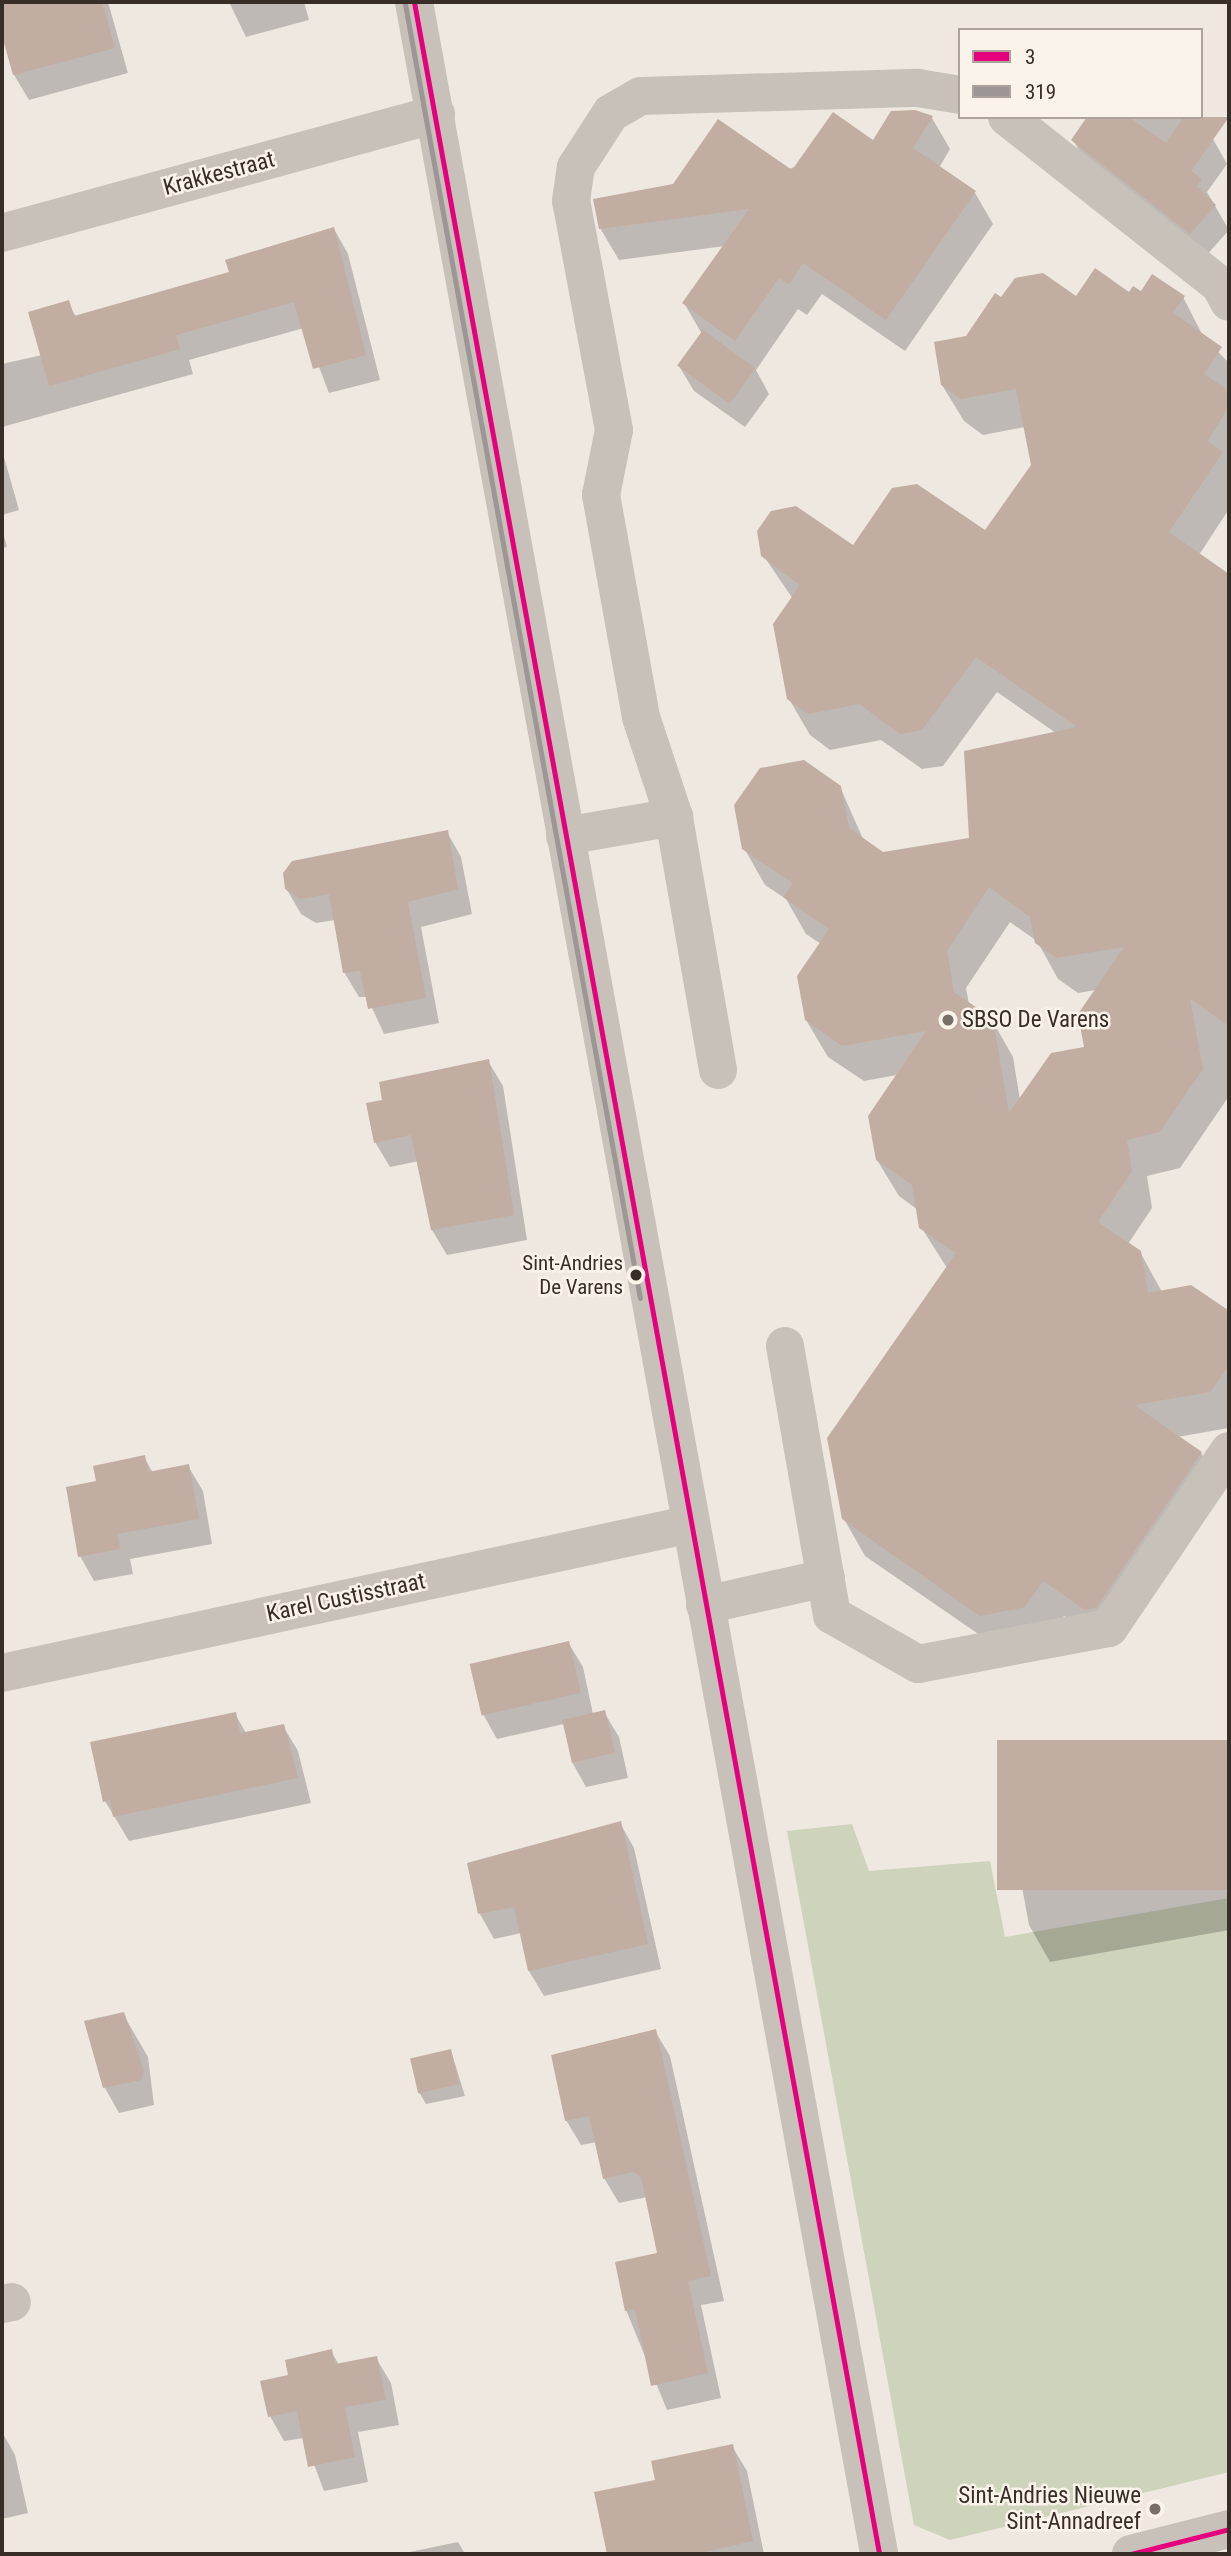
<!DOCTYPE html>
<style>
body{margin:0}
#map{position:relative;width:1231px;height:2556px;overflow:hidden;background:#eee8e1;font-family:"Roboto Condensed",sans-serif}
div>[style]{position:absolute}
.green>*{inset:0;background:#ced3bb}
.shadow>*{inset:0;background:#0003}
.building>*{inset:0;background:#c2ada2;transform-origin:0 0}
.minor>*{height:38px;margin:-19px;padding:0 19px;transform-origin:19px;border-radius:19px;background:#c7c1ba}
.bus-1>*{height:5px;margin:-2.5px;padding:0 2.5px;transform-origin:2.5px;border-radius:2.5px;background:#e6007e}
.bus-2>*{height:5px;margin:-2.5px;padding:0 2.5px;transform-origin:2.5px;border-radius:2.5px;background:#9c9694}
.dots>*{width:19px;height:19px;translate:-50% -50%;box-sizing:border-box;border:4px solid #faf3e9;border-radius:50%}
span{translate:-50% -50%;white-space:nowrap;text-align:center;line-height:1.15;-webkit-text-stroke:5px #faf3e9;paint-order:stroke}
.bus-label{font-size:21px;color:#382e28}
.right{translate:-100% -50%;text-align:right}
.street-label{font-size:23px;color:#382e28}
.poi-label{font-size:23px;color:#382e28}
.left{translate:0 -50%;text-align:left}
.frame{position:absolute;inset:0;border:4px solid #382e28;pointer-events:none}
.legend{position:absolute;left:958px;top:28px;width:245px;height:91px;box-sizing:border-box;background:#faf3e9;border:2px solid #aca49c;margin:0;padding:9px 12px;list-style:none;font-size:21px;color:#382e28}
.legend li{display:flex;align-items:center;gap:14px;height:35px}
.legend b{width:35px;border:2px solid #aca49c}
</style>
<div id="map">
<div class="green">
<i style="clip-path:polygon(852px 1824px,869px 1871px,990px 1861px,1005px 1937px,1229px 1898px,1229px 2472px,950px 2540px,914px 2525px,787px 1831px)"></i>
</div>
<div class="shadow">
<i style="clip-path:polygon(2px 2px,108px 2px,128px 73px,29px 100px,14px 75px)"></i>
<i style="clip-path:polygon(229px 2px,304px 2px,309px 20px,246px 37px)"></i>
<i style="clip-path:polygon(892px 113px,932px 118px,950px 149px,939px 168px,975px 193px,993px 224px,905px 351px,822px 294px,807px 315px,798px 309px,756px 370px,769px 394px,745px 427px,694px 391px,679px 366px,702px 334px,684px 303px,725px 246px,619px 260px,600px 228px,874px 142px)"></i>
<i style="clip-path:polygon(1089px 117px,1181px 117px,1213px 139px,1227px 164px,1207px 192px,1229px 230px,1205px 257px,1087px 164px,1073px 140px)"></i>
<i style="clip-path:polygon(334px 229px,348px 254px,380px 380px,329px 393px,304px 328px,189px 360px,193px 374px,2px 427px,2px 364px,42px 355px,68px 302px,76px 317px,231px 273px)"></i>
<i style="clip-path:polygon(evenodd,1141px 293px,1183px 297px,1203px 336px,1229px 363px,1229px 509px,1199px 555px,1229px 584px,1229px 626px,1217px 644px,1229px 652px,1229px 1096px,1180px 1168px,1147px 1176px,1152px 1208px,1128px 1244px,1140px 1252px,1162px 1292px,1229px 1316px,1229px 1428px,1177px 1437px,1201px 1453px,1221px 1489px,1107px 1646px,1064px 1616px,1045px 1643px,1003px 1651px,865px 1556px,844px 1519px,947px 1268px,921px 1227px,918px 1210px,899px 1196px,877px 1160px,897px 1075px,864px 1081px,828px 1057px,806px 1020px,821px 944px,806px 934px,786px 899px,765px 885px,744px 848px,840px 787px,864px 841px,883px 854px,971px 839px,1056px 733px,997px 692px,943px 766px,922px 769px,881px 740px,830px 750px,810px 735px,789px 699px,793px 599px,763px 555px,986px 533px,1033px 465px,1025px 427px,983px 435px,964px 421px,942px 385px,967px 337px,1001px 300px,1141px 293px,1010px 922px,1037px 941px,1058px 979px,1078px 993px,1096px 990px,1086px 1049px,1020px 1100px,1013px 1057px,992px 1020px,969px 1004px,966px 988px,1010px 922px)"></i>
<i style="clip-path:polygon(2px 450px,19px 510px,2px 515px)"></i>
<i style="clip-path:polygon(2px 528px,7px 547px,2px 548px)"></i>
<i style="clip-path:polygon(447px 832px,461px 857px,472px 914px,421px 927px,439px 1023px,384px 1034px,367px 997px,359px 997px,344px 972px,335px 920px,316px 923px,301px 914px,286px 888px)"></i>
<i style="clip-path:polygon(488px 1061px,503px 1086px,527px 1240px,447px 1255px,432px 1230px,419px 1161px,390px 1167px,375px 1142px,384px 1101px)"></i>
<i style="clip-path:polygon(144px 1457px,153px 1473px,188px 1466px,203px 1491px,212px 1544px,130px 1559px,133px 1574px,94px 1581px,80px 1556px,98px 1483px)"></i>
<i style="clip-path:polygon(568px 1642px,583px 1667px,593px 1714px,604px 1712px,619px 1737px,628px 1778px,586px 1787px,572px 1762px,564px 1724px,497px 1739px,483px 1714px)"></i>
<i style="clip-path:polygon(235px 1714px,246px 1733px,283px 1726px,298px 1751px,311px 1803px,129px 1841px,105px 1801px)"></i>
<i style="clip-path:polygon(1229px 1742px,1229px 1930px,1050px 1962px,1029px 1925px,1003px 1783px)"></i>
<i style="clip-path:polygon(620px 1823px,634px 1848px,661px 1969px,544px 1996px,529px 1971px,521px 1933px,494px 1939px,480px 1914px)"></i>
<i style="clip-path:polygon(123px 2014px,148px 2057px,154px 2105px,119px 2113px,105px 2088px,87px 2022px)"></i>
<i style="clip-path:polygon(655px 2031px,670px 2056px,724px 2301px,701px 2305px,721px 2398px,667px 2410px,626px 2310px,659px 2254px,647px 2197px,619px 2203px,604px 2178px,597px 2142px,581px 2145px,566px 2120px)"></i>
<i style="clip-path:polygon(451px 2051px,465px 2096px,426px 2104px,419px 2092px)"></i>
<i style="clip-path:polygon(331px 2351px,339px 2365px,376px 2358px,391px 2383px,399px 2425px,358px 2432px,368px 2482px,324px 2491px,304px 2438px,284px 2441px,270px 2416px,290px 2377px)"></i>
<i style="clip-path:polygon(2px 2432px,15px 2455px,28px 2513px,2px 2519px)"></i>
<i style="clip-path:polygon(732px 2446px,747px 2471px,764px 2554px,609px 2554px,596px 2493px,657px 2481px)"></i>
<i style="clip-path:polygon(458px 2542px,465px 2554px,400px 2554px)"></i>
</div>
<div class="building">
<i style="clip-path:polygon(2px 2px,102px 2px,115px 48px,13px 75px,2px 36px)"></i>
<i style="clip-path:polygon(915px 110px,933px 116px,913px 148px,976px 191px,886px 320px,803px 263px,789px 284px,779px 278px,735px 341px,682px 303px,749px 209px,599px 229px,593px 199px,673px 184px,718px 119px,792px 170px,833px 112px,873px 140px,891px 111px)"></i>
<i style="clip-path:polygon(1087px 117px,1129px 117px,1166px 143px,1184px 117px,1229px 117px,1191px 171px,1202px 179px,1197px 186px,1216px 205px,1190px 234px,1071px 140px)"></i>
<i style="clip-path:polygon(334px 227px,366px 355px,313px 369px,294px 302px,176px 335px,180px 349px,49px 386px,28px 312px,69px 300px,74px 316px,229px 272px,225px 260px)"></i>
<i style="clip-path:polygon(evenodd,1095px 268px,1129px 292px,1133px 286px,1141px 291px,1152px 274px,1185px 296px,1173px 313px,1222px 347px,1204px 374px,1229px 391px,1229px 407px,1207px 441px,1223px 452px,1169px 532px,1229px 574px,1229px 1026px,1190px 999px,1203px 1069px,1160px 1132px,1127px 1140px,1132px 1171px,1098px 1222px,1141px 1251px,1148px 1293px,1191px 1285px,1228px 1310px,1229px 1365px,1210px 1392px,1134px 1405px,1202px 1452px,1096px 1608px,1085px 1610px,1043px 1581px,1025px 1607px,980px 1616px,842px 1519px,827px 1438px,956px 1253px,919px 1228px,912px 1185px,876px 1160px,868px 1116px,926px 1031px,842px 1046px,805px 1020px,797px 976px,829px 929px,783px 897px,793px 883px,742px 849px,734px 805px,760px 768px,804px 760px,841px 786px,849px 828px,883px 852px,969px 838px,964px 751px,1077px 727px,976px 657px,922px 730px,900px 734px,859px 704px,808px 714px,787px 699px,773px 624px,800px 585px,761px 556px,757px 531px,771px 511px,796px 506px,853px 545px,892px 488px,917px 484px,985px 530px,1031px 465px,1016px 389px,961px 399px,941px 385px,934px 342px,966px 336px,995px 293px,1001px 297px,1015px 278px,1043px 273px,1076px 296px,1095px 268px,989px 887px,1030px 917px,1035px 943px,1056px 958px,1124px 947px,1078px 1014px,1084px 1047px,1051px 1053px,1009px 1113px,993px 1019px,954px 992px,947px 951px,989px 887px)"></i>
<i style="left:703px;top:330px;width:65px;height:44px;rotate:36deg"></i>
<i style="clip-path:polygon(448px 830px,458px 889px,408px 902px,426px 998px,368px 1009px,360px 971px,343px 973px,329px 894px,300px 899px,285px 889px,283px 873px,292px 861px)"></i>
<i style="clip-path:polygon(489px 1059px,514px 1215px,431px 1230px,411px 1135px,374px 1143px,366px 1103px,382px 1100px,379px 1082px)"></i>
<i style="clip-path:polygon(145px 1455px,148px 1472px,189px 1464px,199px 1519px,117px 1534px,120px 1549px,78px 1557px,66px 1487px,96px 1481px,93px 1466px)"></i>
<i style="left:569px;top:1641px;width:53px;height:102px;rotate:77deg"></i>
<i style="left:605px;top:1710px;width:44px;height:44px;rotate:77deg"></i>
<i style="clip-path:polygon(236px 1712px,240px 1733px,284px 1724px,298px 1778px,113px 1817px,110px 1800px,103px 1802px,90px 1742px)"></i>
<i style="left:1229px;top:1740px;width:150px;height:232px;rotate:90deg"></i>
<i style="clip-path:polygon(621px 1821px,648px 1944px,528px 1971px,514px 1907px,478px 1914px,467px 1863px)"></i>
<i style="clip-path:polygon(124px 2012px,144px 2071px,141px 2080px,103px 2088px,84px 2021px)"></i>
<i style="clip-path:polygon(656px 2029px,711px 2276px,688px 2281px,708px 2373px,651px 2386px,635px 2309px,625px 2311px,615px 2262px,657px 2253px,641px 2177px,633px 2172px,603px 2179px,589px 2116px,565px 2121px,551px 2055px)"></i>
<i style="left:451px;top:2049px;width:36px;height:42px;rotate:77deg"></i>
<i style="clip-path:polygon(332px 2349px,335px 2364px,377px 2356px,386px 2400px,345px 2407px,355px 2457px,308px 2467px,297px 2411px,268px 2417px,260px 2381px,288px 2375px,285px 2360px)"></i>
<i style="clip-path:polygon(733px 2444px,753px 2541px,696px 2554px,607px 2554px,594px 2492px,655px 2480px,651px 2461px)"></i>
</div>
<div class="minor">
<i style="left:414px;top:2px;width:2594px;rotate:79.67deg"></i>
<i style="left:1007px;top:117px;width:271px;rotate:38.3deg"></i>
<i style="left:1220px;top:285px;width:19px;rotate:62deg"></i>
<i style="left:2px;top:233px;width:450px;rotate:-15.3deg"></i>
<i style="left:565px;top:836px;width:111px;rotate:-9.9deg"></i>
<i style="left:718px;top:1070px;width:257px;rotate:-99.9deg"></i>
<i style="left:674px;top:817px;width:105px;rotate:-108.3deg"></i>
<i style="left:641px;top:717px;width:226px;rotate:-100.2deg"></i>
<i style="left:601px;top:495px;width:66px;rotate:-78.7deg"></i>
<i style="left:614px;top:430px;width:233px;rotate:-100.6deg"></i>
<i style="left:571px;top:201px;width:34px;rotate:-82deg"></i>
<i style="left:576px;top:167px;width:64px;rotate:-57.1deg"></i>
<i style="left:611px;top:113px;width:34px;rotate:-30deg"></i>
<i style="left:641px;top:96px;width:277px;rotate:-1.7deg"></i>
<i style="left:918px;top:88px;width:43px;rotate:9.5deg"></i>
<i style="left:785px;top:1346px;width:273px;rotate:80.1deg"></i>
<i style="left:832px;top:1615px;width:99px;rotate:29.7deg"></i>
<i style="left:918px;top:1664px;width:194px;rotate:-10.7deg"></i>
<i style="left:1109px;top:1628px;width:214px;rotate:-55.9deg"></i>
<i style="left:705px;top:1605px;width:124px;rotate:-12.6deg"></i>
<i style="left:2px;top:1673px;width:705px;rotate:-12.2deg"></i>
<i style="left:2px;top:2304px;width:10px;rotate:-11deg"></i>
<i style="left:1131px;top:2554px;width:101px;rotate:-14.3deg"></i>
</div>
<div class="bus-1">
<i style="left:414px;top:2px;width:2594px;rotate:79.67deg"></i>
<i style="left:1131px;top:2554px;width:101px;rotate:-14.3deg"></i>
</div>
<div class="bus-2">
<i style="left:405px;top:4px;width:1315px;rotate:79.71deg"></i>
</div>
<div class="dots">
<i style="left:948px;top:1020px;background:#786f69"></i>
<i style="left:636px;top:1275px;background:#382e28"></i>
<i style="left:1155px;top:2509px;background:#786f69"></i>
</div>
<div class="bus-label">
<span class="right" style="left:623px;top:1275px">Sint-Andries<br>De Varens</span>
</div>
<div class="street-label">
<span style="left:219px;top:174px;rotate:-15deg">Krakkestraat</span>
<span style="left:346px;top:1598px;rotate:-12deg">Karel Custisstraat</span>
</div>
<div class="poi-label">
<span class="left" style="left:962px;top:1020px">SBSO De Varens</span>
<span class="right" style="left:1141px;top:2509px">Sint-Andries Nieuwe<br>Sint-Annadreef</span>
</div>
<div class="frame"></div>
<ul class="legend">
<li><b style="height:9px;background:#e6007e"></b>3</li>
<li><b style="height:9px;background:#9c9694"></b>319</li>
</ul>
</div>
